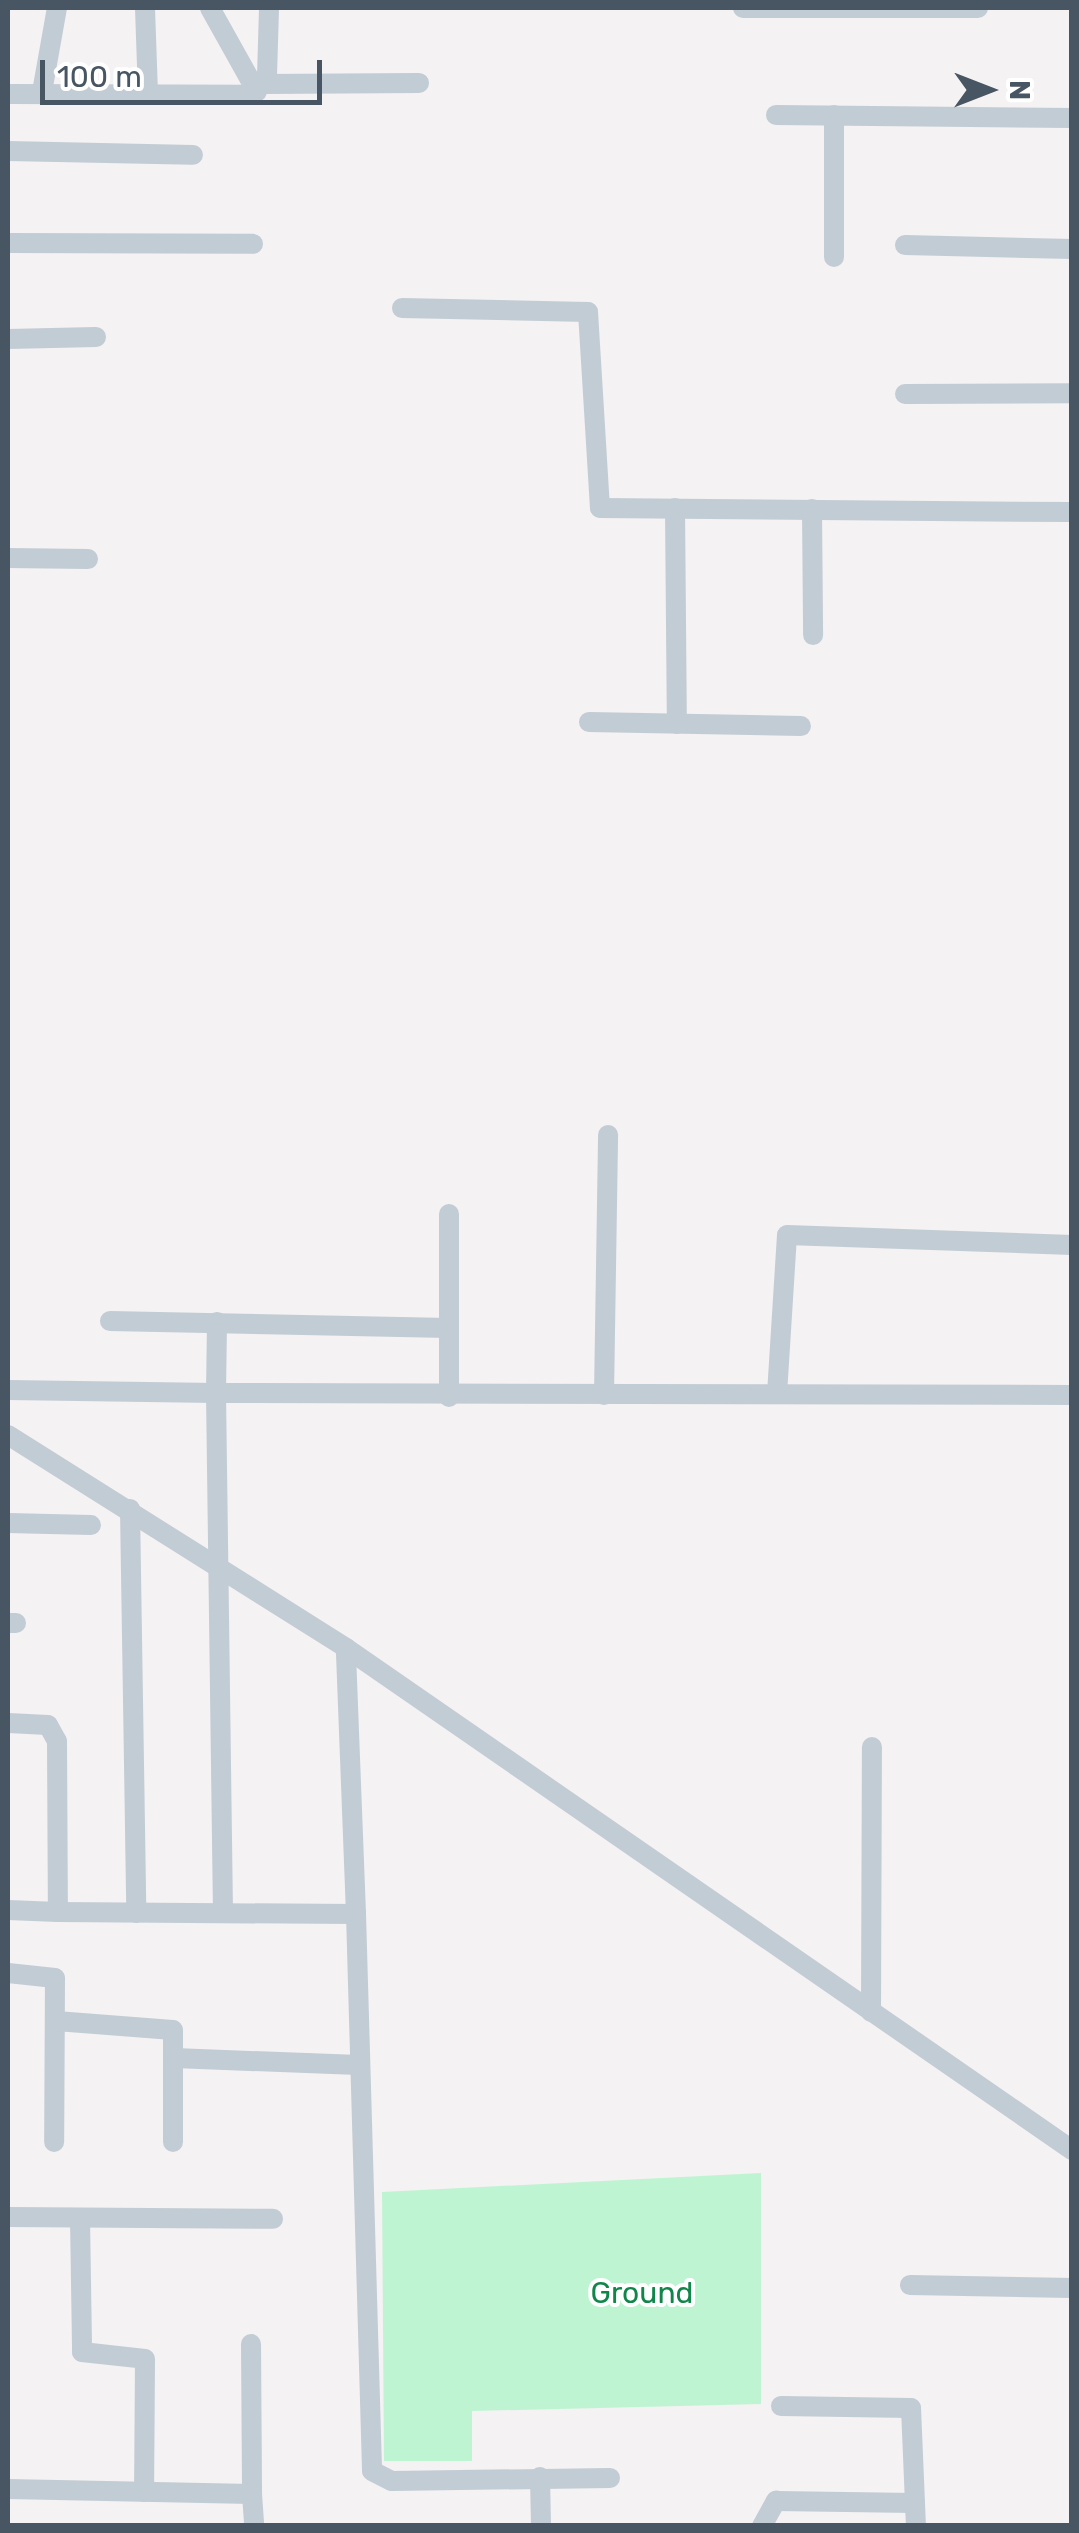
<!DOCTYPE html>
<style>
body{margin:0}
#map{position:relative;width:1079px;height:2533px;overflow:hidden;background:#f4f2f2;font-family:Rubik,sans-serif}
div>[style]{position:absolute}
.green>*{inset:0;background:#bff4d3}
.minor>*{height:20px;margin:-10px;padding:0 10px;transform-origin:10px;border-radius:10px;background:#c2ccd4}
span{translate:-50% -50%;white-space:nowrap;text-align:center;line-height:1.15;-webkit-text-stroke:8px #fff;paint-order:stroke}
.park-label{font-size:30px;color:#10864a}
.frame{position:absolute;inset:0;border:10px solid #485562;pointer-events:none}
.north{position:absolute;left:939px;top:40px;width:100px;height:100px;-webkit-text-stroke:8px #fff;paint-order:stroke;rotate:90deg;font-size:28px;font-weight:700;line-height:40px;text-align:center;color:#485562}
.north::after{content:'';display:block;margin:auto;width:35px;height:45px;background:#485562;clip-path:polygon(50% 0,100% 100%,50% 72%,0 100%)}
.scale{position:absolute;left:40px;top:60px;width:282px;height:45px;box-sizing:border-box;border:5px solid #485562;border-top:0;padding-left:12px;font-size:30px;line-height:35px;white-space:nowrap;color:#485562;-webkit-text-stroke:8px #fff;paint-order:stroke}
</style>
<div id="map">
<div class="green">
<i style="clip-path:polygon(761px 2173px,761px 2404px,472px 2411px,472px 2461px,384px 2461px,382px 2192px)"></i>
</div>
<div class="minor">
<i style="left:145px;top:8px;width:85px;rotate:88deg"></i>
<i style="left:210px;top:8px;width:96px;rotate:60.8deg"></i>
<i style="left:743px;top:8px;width:235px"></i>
<i style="left:264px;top:84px;width:155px;rotate:-0.4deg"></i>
<i style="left:42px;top:92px;width:85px;rotate:-79.9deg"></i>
<i style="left:8px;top:94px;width:243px;rotate:0.2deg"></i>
<i style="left:251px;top:95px;width:25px;rotate:-50deg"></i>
<i style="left:267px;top:76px;width:68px;rotate:-88.3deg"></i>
<i style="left:776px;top:115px;width:296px;rotate:0.6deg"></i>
<i style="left:834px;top:115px;width:142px;rotate:90deg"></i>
<i style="left:8px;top:151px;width:185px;rotate:1.2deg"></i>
<i style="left:8px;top:243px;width:245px;rotate:0.2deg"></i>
<i style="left:905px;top:245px;width:167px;rotate:1.4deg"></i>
<i style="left:402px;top:308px;width:186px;rotate:1.2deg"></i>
<i style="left:588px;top:312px;width:196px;rotate:86.5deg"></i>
<i style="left:600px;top:508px;width:472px;rotate:0.5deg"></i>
<i style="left:8px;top:339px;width:88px;rotate:-1.3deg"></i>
<i style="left:905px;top:394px;width:167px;rotate:-0.3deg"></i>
<i style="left:675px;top:508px;width:216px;rotate:89.5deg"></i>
<i style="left:812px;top:509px;width:126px;rotate:89.5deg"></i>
<i style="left:8px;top:558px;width:80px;rotate:0.7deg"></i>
<i style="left:589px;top:722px;width:212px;rotate:1.1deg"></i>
<i style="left:110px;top:1321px;width:339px;rotate:1.2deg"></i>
<i style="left:217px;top:1322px;width:71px;rotate:90.8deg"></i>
<i style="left:216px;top:1393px;width:856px;rotate:0.13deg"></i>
<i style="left:8px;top:1390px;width:208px;rotate:0.8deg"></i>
<i style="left:216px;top:1393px;width:518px;rotate:89.23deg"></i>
<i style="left:777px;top:1394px;width:159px;rotate:-86.4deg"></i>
<i style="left:787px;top:1235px;width:285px;rotate:2deg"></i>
<i style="left:604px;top:1395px;width:260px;rotate:-89.1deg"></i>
<i style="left:449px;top:1397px;width:183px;rotate:-90deg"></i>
<i style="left:8px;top:1435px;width:400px;rotate:32.2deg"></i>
<i style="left:346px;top:1648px;width:883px;rotate:34.66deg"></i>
<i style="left:130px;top:1509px;width:404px;rotate:89.1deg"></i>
<i style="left:8px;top:1523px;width:83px;rotate:1.4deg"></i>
<i style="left:8px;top:1623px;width:8px"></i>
<i style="left:8px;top:1723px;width:40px;rotate:2.9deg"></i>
<i style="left:48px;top:1725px;width:18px;rotate:61deg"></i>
<i style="left:57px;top:1741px;width:171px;rotate:89.7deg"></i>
<i style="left:58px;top:1912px;width:50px;rotate:-177.7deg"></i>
<i style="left:58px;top:1912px;width:298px;rotate:0.4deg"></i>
<i style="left:356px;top:1914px;width:266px;rotate:-92.2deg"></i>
<i style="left:356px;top:1914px;width:557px;rotate:88.35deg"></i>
<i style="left:372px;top:2471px;width:22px;rotate:27deg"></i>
<i style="left:392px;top:2481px;width:218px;rotate:-0.8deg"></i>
<i style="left:8px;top:1973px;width:47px;rotate:6.1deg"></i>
<i style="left:55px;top:1978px;width:164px;rotate:90.3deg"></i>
<i style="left:871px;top:2012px;width:265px;rotate:-89.8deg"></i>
<i style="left:56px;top:2021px;width:117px;rotate:4.4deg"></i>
<i style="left:173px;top:2030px;width:112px;rotate:90deg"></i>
<i style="left:174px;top:2058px;width:185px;rotate:2.2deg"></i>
<i style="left:8px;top:2217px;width:265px;rotate:0.4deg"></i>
<i style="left:80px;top:2218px;width:134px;rotate:89.1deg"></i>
<i style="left:82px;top:2352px;width:63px;rotate:6.3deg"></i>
<i style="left:145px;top:2359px;width:133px;rotate:90.4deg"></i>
<i style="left:910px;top:2285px;width:162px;rotate:1.1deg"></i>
<i style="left:251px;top:2344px;width:150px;rotate:89.6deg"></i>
<i style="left:781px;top:2406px;width:130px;rotate:0.9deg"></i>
<i style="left:911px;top:2408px;width:118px;rotate:87.6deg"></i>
<i style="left:540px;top:2477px;width:49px;rotate:88.8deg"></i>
<i style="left:8px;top:2489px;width:244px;rotate:1.2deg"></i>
<i style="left:252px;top:2494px;width:32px;rotate:86deg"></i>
<i style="left:762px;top:2526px;width:29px;rotate:-61deg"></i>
<i style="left:776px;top:2501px;width:139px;rotate:0.8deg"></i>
</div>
<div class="park-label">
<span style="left:642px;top:2293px">Ground</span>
</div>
<div class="frame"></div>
<div class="north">N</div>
<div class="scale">100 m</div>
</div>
